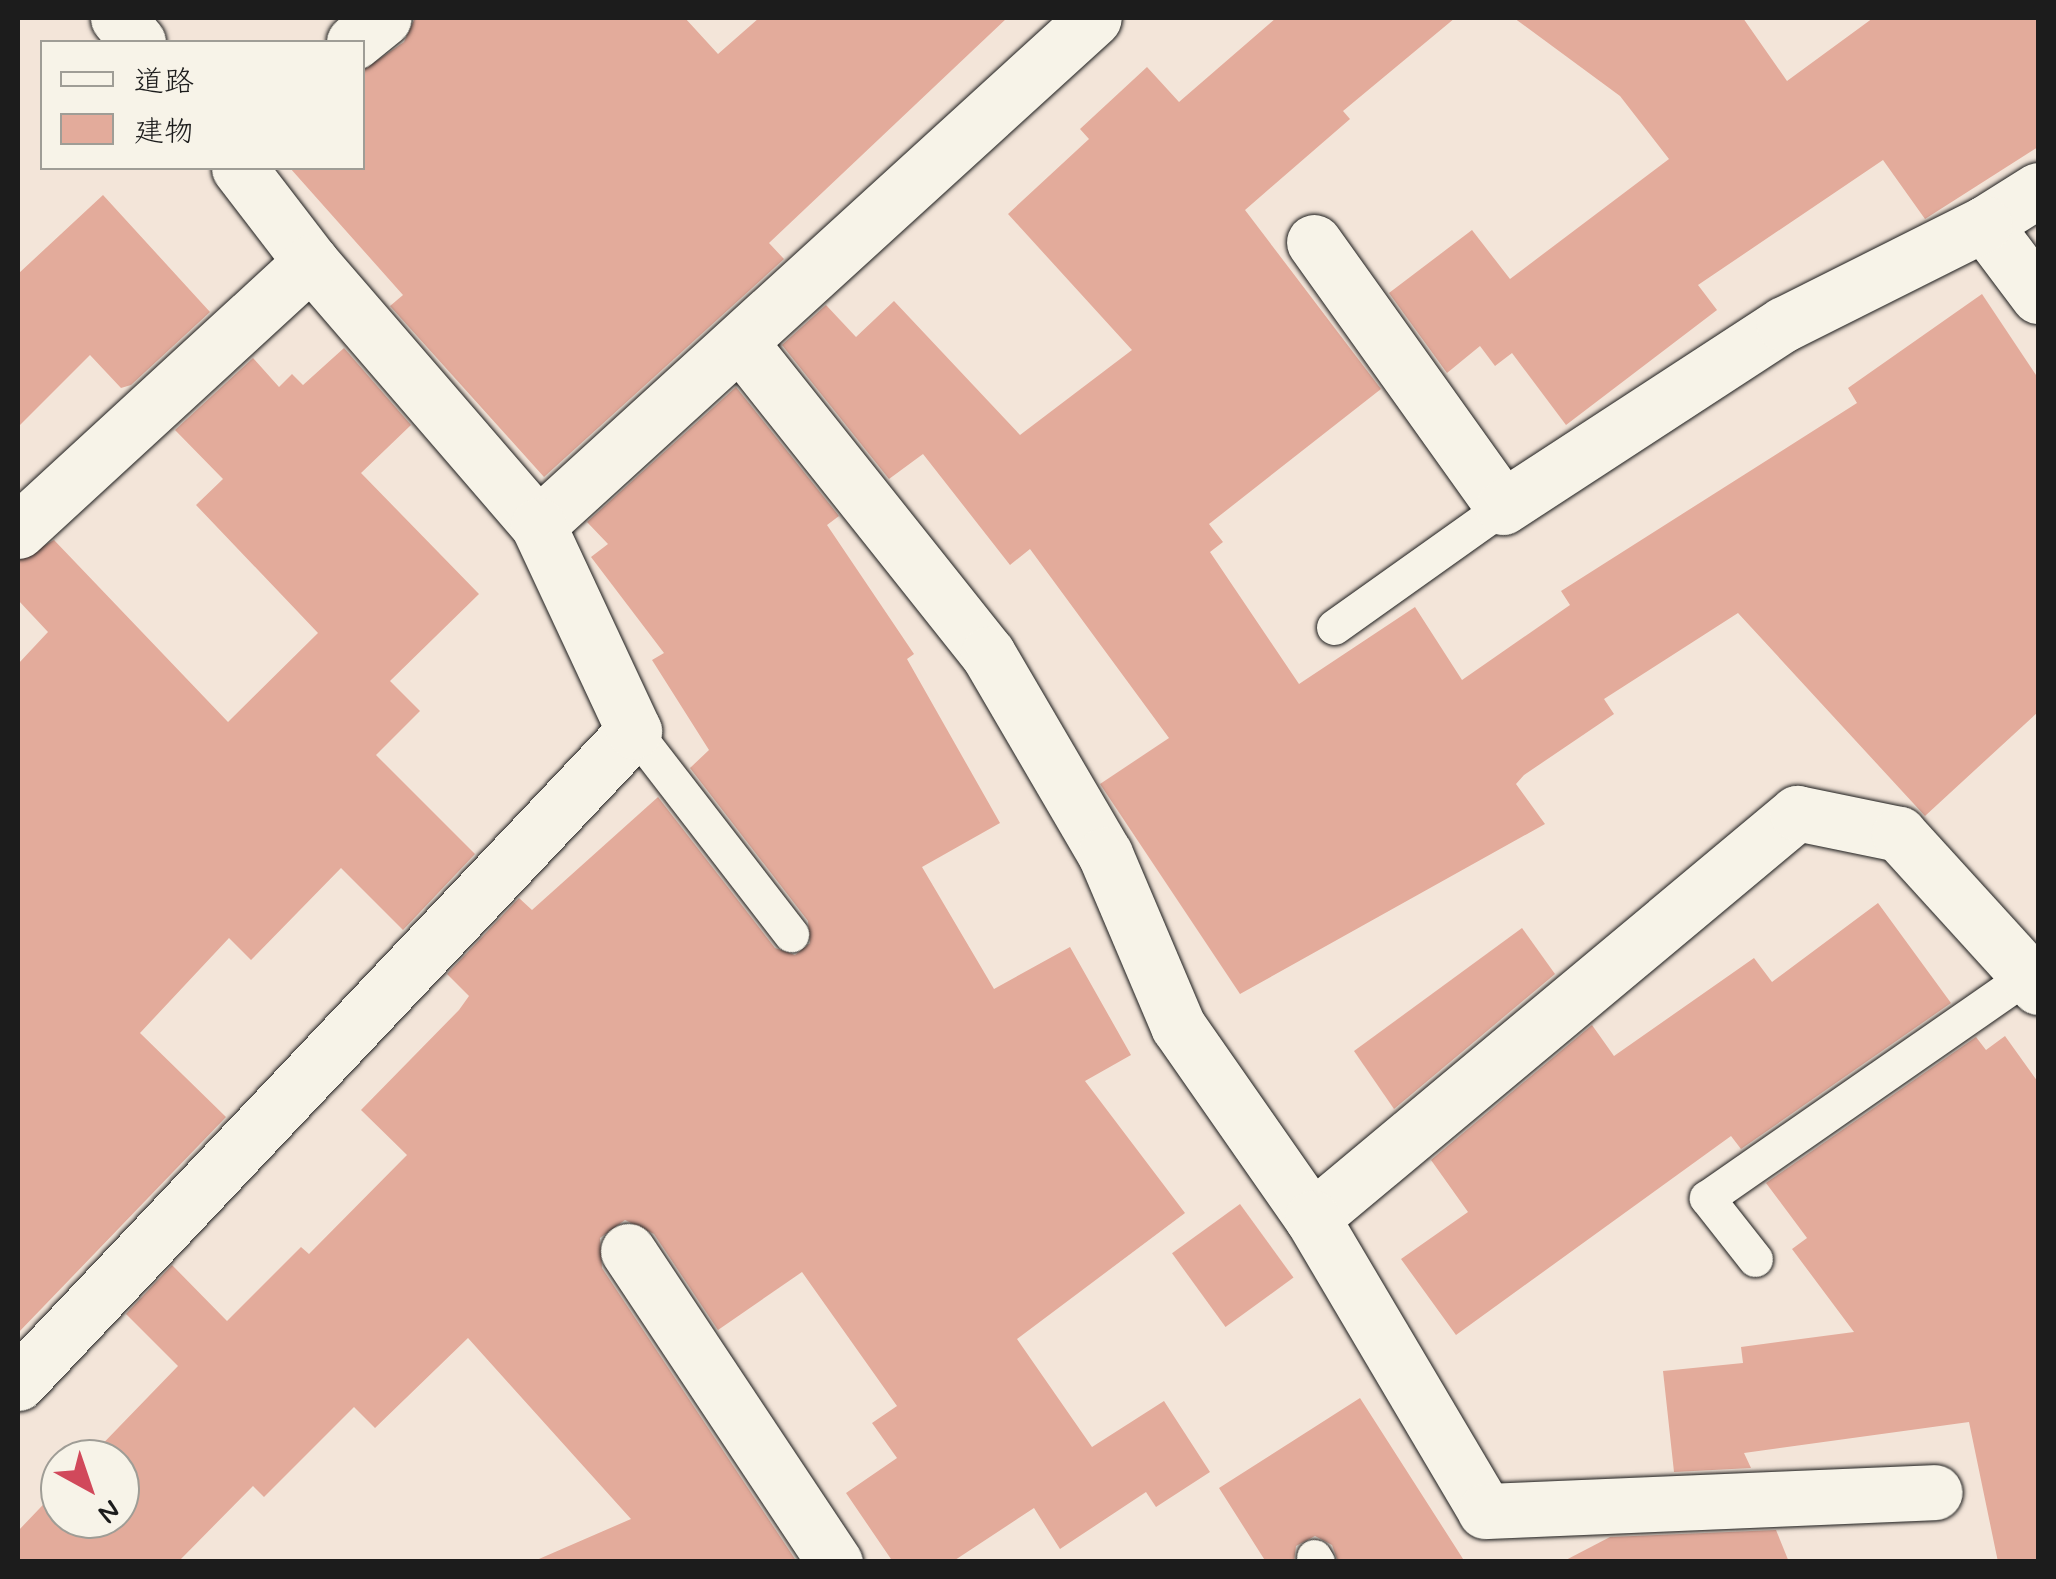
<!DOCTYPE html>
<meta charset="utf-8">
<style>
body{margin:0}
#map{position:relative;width:2056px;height:1579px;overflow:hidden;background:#f3e5d9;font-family:Mynerve,"Klee One",sans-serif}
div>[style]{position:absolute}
.building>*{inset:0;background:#e3ab9b;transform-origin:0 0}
.roads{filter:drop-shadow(0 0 2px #1c1c1c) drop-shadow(0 0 2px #1c1c1c)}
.service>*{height:35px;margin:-17.5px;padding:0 17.5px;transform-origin:17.5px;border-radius:17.5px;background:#f7f3e8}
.minor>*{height:55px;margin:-27.5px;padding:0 27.5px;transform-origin:27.5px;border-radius:27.5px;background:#f7f3e8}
span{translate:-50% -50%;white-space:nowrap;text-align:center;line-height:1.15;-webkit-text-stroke:9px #f7f3e8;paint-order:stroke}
.frame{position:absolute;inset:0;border:20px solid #1c1c1c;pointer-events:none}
.legend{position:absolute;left:40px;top:40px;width:325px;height:130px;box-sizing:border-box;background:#f7f3e8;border:2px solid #9f9d96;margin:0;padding:12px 18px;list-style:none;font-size:30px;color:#1c1c1c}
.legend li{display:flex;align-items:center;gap:20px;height:50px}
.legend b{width:50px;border:2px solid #9f9d96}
.north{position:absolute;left:40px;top:1439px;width:100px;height:100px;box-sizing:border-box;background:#f7f3e8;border:2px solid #9f9d96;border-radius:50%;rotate:140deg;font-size:28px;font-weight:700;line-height:40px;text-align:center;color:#1c1c1c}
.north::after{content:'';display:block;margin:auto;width:35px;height:45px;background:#d1495b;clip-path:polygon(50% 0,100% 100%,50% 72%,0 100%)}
</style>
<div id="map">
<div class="building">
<i style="clip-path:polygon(415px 18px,685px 18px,718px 54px,759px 18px,1007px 18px,769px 243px,784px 259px,544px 477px,390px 306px,403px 295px,290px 168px,362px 168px,362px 71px,404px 42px)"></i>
<i style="clip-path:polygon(1276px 18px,1455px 18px,1343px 111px,1350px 119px,1245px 210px,1381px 389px,1209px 524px,1223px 542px,1210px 552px,1299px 684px,1415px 607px,1462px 680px,1570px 605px,1561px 591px,1857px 403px,1848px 388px,1982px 294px,2038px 378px,2038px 712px,1925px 816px,1738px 613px,1604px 699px,1614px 714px,1524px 775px,1516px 784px,1545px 824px,1240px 994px,1100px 784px,1169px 738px,1030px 549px,1010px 565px,923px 454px,889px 479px,782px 345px,826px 305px,856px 337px,894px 301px,1020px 435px,1132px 350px,1008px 214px,1089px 139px,1080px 129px,1147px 67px,1179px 102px)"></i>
<i style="clip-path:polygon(1514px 18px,1743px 18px,1787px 81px,1873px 18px,2038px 18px,2038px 147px,1925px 219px,1883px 160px,1698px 285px,1717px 310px,1566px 425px,1512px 353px,1495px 366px,1480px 346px,1447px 373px,1389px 293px,1472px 230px,1510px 279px,1669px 159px,1620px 96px)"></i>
<i style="clip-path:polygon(103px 195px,210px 312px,131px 385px,121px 388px,90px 355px,18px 427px,18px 274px)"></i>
<i style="clip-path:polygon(344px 348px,411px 425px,361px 473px,479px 594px,390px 681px,420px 711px,376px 755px,475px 854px,403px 930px,341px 868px,251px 960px,229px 938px,140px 1033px,226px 1117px,18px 1333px,18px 664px,48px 632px,18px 600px,18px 561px,54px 540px,228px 722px,318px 633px,196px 505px,223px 479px,175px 430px,253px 358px,279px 387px,292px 374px,303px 385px)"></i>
<i style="clip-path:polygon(736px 387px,839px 516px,827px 525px,914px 654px,907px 659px,1000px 823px,922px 867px,994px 989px,1070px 947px,1131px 1055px,1085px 1081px,1185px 1213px,1017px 1339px,1092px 1447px,1164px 1401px,1210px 1472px,1156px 1507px,1146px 1492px,1060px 1549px,1034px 1508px,952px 1562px,893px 1562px,846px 1493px,897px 1458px,872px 1423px,897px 1406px,802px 1272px,718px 1330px,654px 1234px,625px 1220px,600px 1238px,602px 1268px,797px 1562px,532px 1562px,631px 1519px,468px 1338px,375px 1428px,354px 1407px,264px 1497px,253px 1486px,178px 1562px,18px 1562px,18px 1531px,60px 1487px,60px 1519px,120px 1519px,120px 1459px,88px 1459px,178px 1366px,126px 1314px,172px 1265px,227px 1321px,301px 1247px,309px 1254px,407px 1155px,361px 1110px,459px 1010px,469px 996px,447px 974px,519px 898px,532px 910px,658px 797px,775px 948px,795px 955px,810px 943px,808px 921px,690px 768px,709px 750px,652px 660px,664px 653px,591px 557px,608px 544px,587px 522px)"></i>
<i style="clip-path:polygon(1878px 903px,1951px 1003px,1741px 1149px,1731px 1136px,1456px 1335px,1401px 1259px,1468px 1212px,1431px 1160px,1592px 1025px,1614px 1056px,1754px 958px,1772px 982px)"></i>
<i style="clip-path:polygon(1522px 928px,1555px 974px,1394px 1109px,1354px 1051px)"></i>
<i style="clip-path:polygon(2005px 1036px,2038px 1082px,2038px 1562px,1998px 1562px,1969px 1422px,1744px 1453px,1751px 1468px,1674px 1472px,1663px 1371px,1743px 1363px,1741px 1347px,1854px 1332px,1792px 1249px,1807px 1238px,1766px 1183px,1976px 1037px,1986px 1050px)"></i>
<i style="left:1240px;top:1204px;width:91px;height:84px;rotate:54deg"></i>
<i style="clip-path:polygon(1360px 1398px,1465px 1562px,1338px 1562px,1332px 1545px,1315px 1536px,1296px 1546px,1294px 1562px,1266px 1562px,1219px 1488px)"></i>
<i style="clip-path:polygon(1776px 1530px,1789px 1562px,1562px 1562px,1610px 1537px)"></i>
</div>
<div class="roads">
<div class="service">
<i style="left:1334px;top:627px;width:207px;rotate:-35.4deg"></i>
<i style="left:634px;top:731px;width:257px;rotate:52.3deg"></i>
<i style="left:1755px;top:1259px;width:78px;rotate:-128.2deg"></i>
<i style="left:1707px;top:1198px;width:391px;rotate:-34.8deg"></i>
<i style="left:1314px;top:1557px;width:6px;rotate:59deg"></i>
</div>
<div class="minor">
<i style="left:118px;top:18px;width:31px;rotate:50deg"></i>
<i style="left:354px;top:42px;width:38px;rotate:-39deg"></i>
<i style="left:239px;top:168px;width:118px;rotate:52.5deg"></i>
<i style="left:311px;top:262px;width:347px;rotate:49.2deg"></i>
<i style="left:538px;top:525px;width:752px;rotate:-42.36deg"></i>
<i style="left:2038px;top:190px;width:64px;rotate:147.8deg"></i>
<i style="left:1984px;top:224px;width:90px;rotate:53.1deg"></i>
<i style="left:1314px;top:242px;width:325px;rotate:54.5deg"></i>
<i style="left:1503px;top:507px;width:335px;rotate:-33.1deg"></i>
<i style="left:1784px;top:324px;width:224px;rotate:-26.6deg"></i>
<i style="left:742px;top:345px;width:395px;rotate:51.5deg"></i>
<i style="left:988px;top:654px;width:232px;rotate:59.7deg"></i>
<i style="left:1105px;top:854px;width:187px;rotate:67deg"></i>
<i style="left:1178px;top:1026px;width:234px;rotate:55.1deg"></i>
<i style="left:1312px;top:1218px;width:632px;rotate:-39.86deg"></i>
<i style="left:1797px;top:813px;width:104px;rotate:11.6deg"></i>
<i style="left:1899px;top:834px;width:207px;rotate:47.7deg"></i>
<i style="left:18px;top:531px;width:398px;rotate:-42.6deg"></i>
<i style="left:1312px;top:1218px;width:340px;rotate:59.4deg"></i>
<i style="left:1485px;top:1511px;width:450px;rotate:-2.4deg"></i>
<i style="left:628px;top:1251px;width:374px;rotate:56.4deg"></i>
<i style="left:18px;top:1383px;width:897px;rotate:-46.63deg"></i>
<i style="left:634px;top:731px;width:227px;rotate:-115deg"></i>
</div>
</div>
<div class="frame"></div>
<ul class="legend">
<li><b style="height:12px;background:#f7f3e8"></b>道路</li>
<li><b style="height:28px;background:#e3ab9b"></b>建物</li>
</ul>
<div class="north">N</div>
</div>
